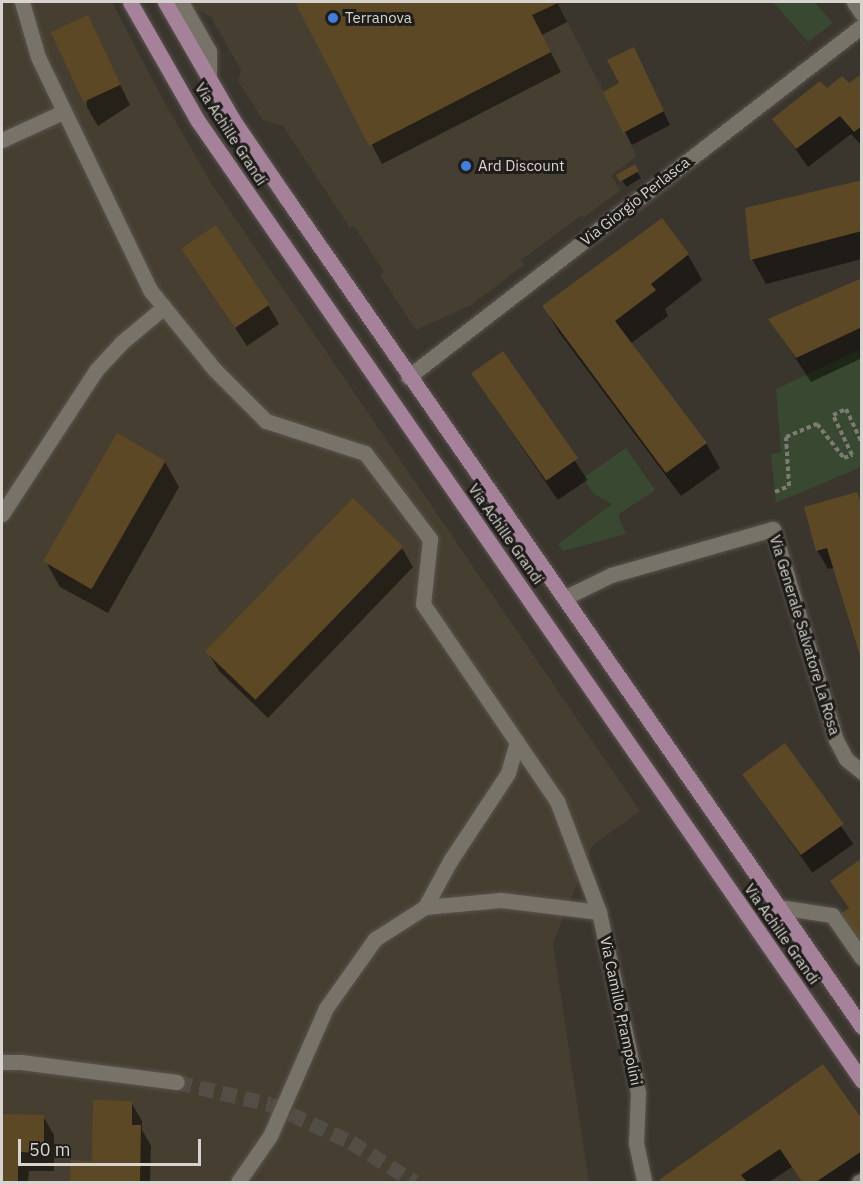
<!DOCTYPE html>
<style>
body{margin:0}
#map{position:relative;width:863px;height:1184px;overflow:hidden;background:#3a352d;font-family:"IBM Plex Sans",sans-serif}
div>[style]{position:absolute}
.built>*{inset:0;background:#463e30}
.green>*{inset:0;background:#394831}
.shadow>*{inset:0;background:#0007;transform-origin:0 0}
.building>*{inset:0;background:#5d4825;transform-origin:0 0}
.minor-tunnel>*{height:15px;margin-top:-7.5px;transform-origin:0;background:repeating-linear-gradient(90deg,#524d45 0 15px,transparent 0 23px)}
.path>*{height:4px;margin-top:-2px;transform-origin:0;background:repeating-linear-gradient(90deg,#7e7a74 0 4.5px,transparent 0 7.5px)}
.roads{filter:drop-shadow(0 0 2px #58534d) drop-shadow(0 0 2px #58534d)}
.minor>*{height:15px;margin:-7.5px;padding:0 7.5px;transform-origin:7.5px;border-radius:7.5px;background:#787369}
.major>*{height:15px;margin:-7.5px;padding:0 7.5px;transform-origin:7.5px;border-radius:7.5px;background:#a6829a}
.dots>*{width:16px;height:16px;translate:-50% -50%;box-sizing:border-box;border:3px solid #1f1d19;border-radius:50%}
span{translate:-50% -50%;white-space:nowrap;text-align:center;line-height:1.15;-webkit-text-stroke:6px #1f1d19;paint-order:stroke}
.poi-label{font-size:15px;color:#d7d4cf}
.left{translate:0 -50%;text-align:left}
.street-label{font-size:15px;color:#d7d4cf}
.frame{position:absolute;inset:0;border:3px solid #d7d4cf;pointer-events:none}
.scale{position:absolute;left:18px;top:1139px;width:183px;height:27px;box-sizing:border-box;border:3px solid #d7d4cf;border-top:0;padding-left:8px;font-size:18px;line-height:21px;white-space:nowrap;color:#d7d4cf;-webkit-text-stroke:4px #1f1d19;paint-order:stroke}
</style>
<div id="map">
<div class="built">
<i style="clip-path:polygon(2px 2px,112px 2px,161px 96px,211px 183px,640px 811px,593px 845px,553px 943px,589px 1182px,2px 1182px)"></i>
<i style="clip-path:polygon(189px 2px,557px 2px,637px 156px,611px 176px,621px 190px,584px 217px,582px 215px,521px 260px,524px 265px,471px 305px,416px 330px,380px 275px,384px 272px,354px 226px,350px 228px,283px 126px,263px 120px,238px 81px,241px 70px,211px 17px,192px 8px)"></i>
</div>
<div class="green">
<i style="clip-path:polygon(773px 2px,814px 2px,833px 23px,808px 42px)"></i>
<i style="clip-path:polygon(861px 349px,861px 467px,776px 503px,771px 454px,781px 452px,776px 389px)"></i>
<i style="clip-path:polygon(626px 448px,655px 490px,618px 515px,626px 534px,563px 551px,558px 544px,612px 504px,594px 494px,583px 478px)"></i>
</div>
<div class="shadow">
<i style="clip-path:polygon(297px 2px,557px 2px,567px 22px,542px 35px,561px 72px,382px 164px)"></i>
<i style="clip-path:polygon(87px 17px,130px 105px,98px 126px,87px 107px)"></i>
<i style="clip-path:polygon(640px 62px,670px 125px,632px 145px,605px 93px,621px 84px)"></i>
<i style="clip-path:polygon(860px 77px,862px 146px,851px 134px,808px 167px,774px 119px,827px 90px,849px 85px)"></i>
<i style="left:634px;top:167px;width:13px;height:17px;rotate:58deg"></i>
<i style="clip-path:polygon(862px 182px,862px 259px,766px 284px,752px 259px)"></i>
<i style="clip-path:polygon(183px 249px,268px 305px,279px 324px,247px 346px)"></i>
<i style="clip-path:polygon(688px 255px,702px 280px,665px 309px,668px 316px,630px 344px,706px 443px,720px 468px,681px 496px,558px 331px,544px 306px)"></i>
<i style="clip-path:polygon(862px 280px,862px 358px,811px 382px,770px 320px)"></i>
<i style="left:502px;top:353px;width:153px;height:36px;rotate:56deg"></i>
<i style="clip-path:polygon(165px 462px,179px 487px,108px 613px,60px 587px,46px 562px)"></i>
<i style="clip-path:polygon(856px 494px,862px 503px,862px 658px,834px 568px,828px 569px,817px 550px)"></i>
<i style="clip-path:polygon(402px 548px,413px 567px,268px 718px,219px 671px,208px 652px)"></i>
<i style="left:784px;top:745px;width:121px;height:50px;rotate:55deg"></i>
<i style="clip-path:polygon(131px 1102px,142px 1121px,142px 1130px,151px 1146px,150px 1182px,71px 1182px,72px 1162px,93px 1163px)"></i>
<i style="clip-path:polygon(2px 1116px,43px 1116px,54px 1135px,54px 1171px,29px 1171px,28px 1182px,2px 1182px)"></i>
<i style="clip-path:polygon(862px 1122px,862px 1178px,854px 1182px,802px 1182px,792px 1167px,769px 1182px,661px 1182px)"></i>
</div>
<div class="building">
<i style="clip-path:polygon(295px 2px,560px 2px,532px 15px,551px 52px,369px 146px)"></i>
<i style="left:88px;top:15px;width:77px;height:41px;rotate:65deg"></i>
<i style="clip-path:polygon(634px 47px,664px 111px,623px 133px,603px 92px,619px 83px,607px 60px)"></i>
<i style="clip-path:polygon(860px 75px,862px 126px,854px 132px,840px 116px,796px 149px,772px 119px,820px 81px,827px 88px,842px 76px,849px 83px)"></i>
<i style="left:635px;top:164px;width:8px;height:22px;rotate:60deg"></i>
<i style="clip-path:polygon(862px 180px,862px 231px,750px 260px,745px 208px)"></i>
<i style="clip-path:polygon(662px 218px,689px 254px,651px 284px,656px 290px,615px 321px,707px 443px,666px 473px,542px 306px)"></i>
<i style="left:216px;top:225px;width:96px;height:42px;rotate:56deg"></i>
<i style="clip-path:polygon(862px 278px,862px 327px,796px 358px,768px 319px)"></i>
<i style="left:503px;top:351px;width:131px;height:39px;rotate:55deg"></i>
<i style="left:117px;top:433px;width:56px;height:148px;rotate:30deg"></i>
<i style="clip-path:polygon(857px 492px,862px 506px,862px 662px,827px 548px,816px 551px,804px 507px)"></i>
<i style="left:353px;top:498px;width:70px;height:213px;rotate:44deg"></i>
<i style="left:785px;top:743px;width:100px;height:53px;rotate:54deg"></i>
<i style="clip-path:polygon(862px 858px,862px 944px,840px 914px,849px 908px,830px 881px)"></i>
<i style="clip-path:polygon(823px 1064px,862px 1119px,862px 1151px,816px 1182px,802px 1182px,780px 1149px,741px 1175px,747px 1182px,660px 1182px,659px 1180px)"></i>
<i style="clip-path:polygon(93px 1100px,132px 1101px,132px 1125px,141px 1125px,140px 1182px,70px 1182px,71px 1160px,92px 1161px)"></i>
<i style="clip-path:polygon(2px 1114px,44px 1115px,44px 1153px,18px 1152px,18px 1182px,2px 1182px)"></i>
</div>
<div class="minor-tunnel">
<i style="left:177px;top:1082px;width:96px;rotate:13.3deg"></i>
<i style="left:270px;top:1104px;width:89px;rotate:25.1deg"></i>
<i style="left:351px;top:1142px;width:75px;rotate:32deg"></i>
</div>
<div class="path">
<i style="left:775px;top:492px;width:15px;rotate:-23deg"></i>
<i style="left:789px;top:486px;width:49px;rotate:-93.5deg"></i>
<i style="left:786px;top:437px;width:34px;rotate:-23deg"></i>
<i style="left:817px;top:424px;width:43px;rotate:51.5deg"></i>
<i style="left:844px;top:458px;width:9px;rotate:-21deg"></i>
<i style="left:852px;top:455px;width:44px;rotate:-115.4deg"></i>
<i style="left:833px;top:415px;width:14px;rotate:-25deg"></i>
<i style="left:846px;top:409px;width:38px;rotate:65deg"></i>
</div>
<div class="roads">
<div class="minor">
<i style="left:22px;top:2px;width:57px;rotate:73.8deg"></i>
<i style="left:38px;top:57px;width:259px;rotate:64.3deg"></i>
<i style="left:150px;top:290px;width:102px;rotate:51deg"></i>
<i style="left:214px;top:369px;width:74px;rotate:45deg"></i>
<i style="left:266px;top:421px;width:104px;rotate:17.9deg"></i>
<i style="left:365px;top:453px;width:108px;rotate:52.9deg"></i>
<i style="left:430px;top:539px;width:65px;rotate:96.1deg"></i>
<i style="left:423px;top:604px;width:238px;rotate:55.8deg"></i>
<i style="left:557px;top:801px;width:119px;rotate:69.3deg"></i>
<i style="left:599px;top:912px;width:185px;rotate:77.8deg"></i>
<i style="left:638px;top:1093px;width:50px;rotate:92.3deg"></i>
<i style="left:636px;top:1143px;width:40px;rotate:78deg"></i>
<i style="left:181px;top:2px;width:56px;rotate:60.3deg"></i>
<i style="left:209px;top:51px;width:29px;rotate:90deg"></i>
<i style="left:854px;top:2px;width:14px;rotate:56deg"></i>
<i style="left:2px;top:140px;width:67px;rotate:-24.7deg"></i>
<i style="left:408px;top:377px;width:574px;rotate:-37.71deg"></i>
<i style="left:2px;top:514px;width:173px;rotate:-56.8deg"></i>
<i style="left:97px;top:369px;width:35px;rotate:-47deg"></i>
<i style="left:121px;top:343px;width:56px;rotate:-39.9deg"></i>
<i style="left:564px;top:598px;width:52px;rotate:-26.1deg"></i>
<i style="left:611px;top:575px;width:168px;rotate:-15.9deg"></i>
<i style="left:773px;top:529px;width:220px;rotate:73.4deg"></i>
<i style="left:836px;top:740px;width:21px;rotate:62deg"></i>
<i style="left:846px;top:759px;width:21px;rotate:39deg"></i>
<i style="left:425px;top:907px;width:52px;rotate:-61.5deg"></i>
<i style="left:450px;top:861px;width:105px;rotate:-56.6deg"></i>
<i style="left:508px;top:773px;width:32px;rotate:-74deg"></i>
<i style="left:779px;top:907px;width:54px;rotate:8.6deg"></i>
<i style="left:832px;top:915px;width:52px;rotate:55.1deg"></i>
<i style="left:2px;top:1062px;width:19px"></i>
<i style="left:21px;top:1062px;width:157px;rotate:7.3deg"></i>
<i style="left:238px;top:1182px;width:56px;rotate:-55.2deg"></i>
<i style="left:270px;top:1136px;width:140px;rotate:-66.4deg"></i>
<i style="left:326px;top:1008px;width:85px;rotate:-54.6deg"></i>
<i style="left:375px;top:939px;width:59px;rotate:-32.6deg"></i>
<i style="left:425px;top:907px;width:76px;rotate:-5.3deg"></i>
<i style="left:501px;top:900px;width:99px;rotate:7deg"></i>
<i style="left:859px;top:1182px;width:3px;rotate:-18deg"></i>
</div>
<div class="major">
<i style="left:130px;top:2px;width:137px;rotate:60.3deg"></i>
<i style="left:198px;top:121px;width:1167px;rotate:55.33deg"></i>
<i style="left:165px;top:2px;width:136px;rotate:60deg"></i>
<i style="left:233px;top:120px;width:96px;rotate:55.6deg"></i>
<i style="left:287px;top:199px;width:1008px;rotate:55.22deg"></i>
</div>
</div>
<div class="dots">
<i style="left:333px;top:18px;background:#3f7fe0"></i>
<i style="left:466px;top:166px;background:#3f7fe0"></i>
</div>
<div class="poi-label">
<span class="left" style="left:345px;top:18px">Terranova</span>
<span class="left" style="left:478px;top:166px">Ard Discount</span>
</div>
<div class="street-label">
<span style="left:231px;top:134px;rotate:57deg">Via Achille Grandi</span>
<span style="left:635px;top:201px;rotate:-38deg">Via Giorgio Perlasca</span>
<span style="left:506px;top:534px;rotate:55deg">Via Achille Grandi</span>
<span style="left:805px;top:635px;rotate:73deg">Via Generale Salvatore La Rosa</span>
<span style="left:782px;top:934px;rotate:55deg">Via Achille Grandi</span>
<span style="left:621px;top:1011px;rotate:78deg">Via Camillo Prampolini</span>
</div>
<div class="frame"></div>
<div class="scale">50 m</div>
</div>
